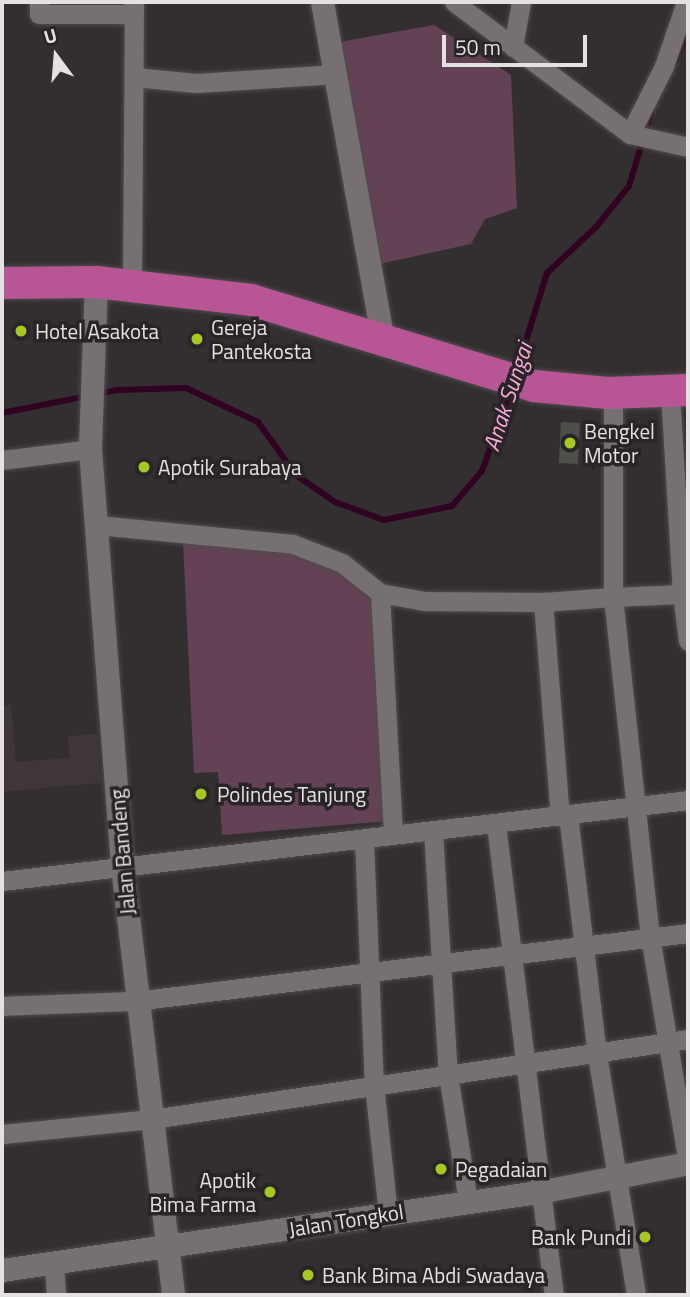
<!DOCTYPE html>
<style>
body{margin:0}
#map{position:relative;width:690px;height:1297px;overflow:hidden;background:#332e30;font-family:"Titillium Web",sans-serif}
div>[style]{position:absolute}
.built>*{inset:0;background:#40353b}
.green>*{inset:0;background:#644255}
.stream>*{height:6px;margin:-3px;padding:0 3px;transform-origin:3px;border-radius:3px;background:#2f0321}
.building>*{inset:0;background:#4d4f4a;transform-origin:0 0}
.roads{filter:drop-shadow(0 0 2px #4f4b4d) drop-shadow(0 0 2px #4f4b4d)}
.minor>*{height:19px;margin:-9.5px;padding:0 9.5px;transform-origin:9.5px;border-radius:9.5px;background:#767073}
.tertiary>*{height:23px;margin:-11.5px;padding:0 11.5px;transform-origin:11.5px;border-radius:11.5px;background:#767073}
.trunk>*{height:32px;margin:-16px;padding:0 16px;transform-origin:16px;border-radius:16px;background:#b85594}
.dots>*{width:19px;height:19px;translate:-50% -50%;box-sizing:border-box;border:4px solid #292427;border-radius:50%}
span{translate:-50% -50%;white-space:nowrap;text-align:center;line-height:1.15;-webkit-text-stroke:7px #292427;paint-order:stroke}
.poi-label{font-size:21px;color:#e4e1e3}
.left{translate:0 -50%;text-align:left}
.right{translate:-100% -50%;text-align:right}
.street-label{font-size:21px;color:#e4e1e3}
.water-label{font-size:23px;color:#faaad8;font-style:italic}
.frame{position:absolute;inset:0;border:4px solid #e4e1e3;pointer-events:none}
.north{position:absolute;left:21px;top:21px;width:70px;height:70px;-webkit-text-stroke:5px #292427;paint-order:stroke;rotate:344deg;font-size:19px;font-weight:700;line-height:28px;text-align:center;color:#e4e1e3}
.north::after{content:'';display:block;margin:auto;width:24px;height:32px;background:#e4e1e3;clip-path:polygon(50% 0,100% 100%,50% 72%,0 100%)}
.scale{position:absolute;left:442px;top:35px;width:145px;height:32px;box-sizing:border-box;border:4px solid #e4e1e3;border-top:0;padding-left:9px;font-size:21px;line-height:24px;white-space:nowrap;color:#e4e1e3;-webkit-text-stroke:5px #292427;paint-order:stroke}
</style>
<div id="map">
<div class="built">
<i style="clip-path:polygon(11px 705px,16px 762px,69px 758px,68px 736px,97px 734px,101px 783px,2px 792px,2px 706px)"></i>
</div>
<div class="green">
<i style="clip-path:polygon(434px 25px,511px 75px,517px 208px,485px 219px,471px 244px,379px 264px,334px 43px)"></i>
<i style="clip-path:polygon(183px 541px,291px 552px,331px 565px,372px 600px,388px 821px,222px 835px,218px 772px,194px 773px)"></i>
</div>
<div class="stream">
<i style="left:675px;top:62px;width:34px;rotate:-67deg"></i>
<i style="left:516px;top:373px;width:105px;rotate:-72.8deg"></i>
<i style="left:547px;top:273px;width:69px;rotate:-43.2deg"></i>
<i style="left:597px;top:226px;width:51px;rotate:-51.3deg"></i>
<i style="left:629px;top:186px;width:76px;rotate:-73.2deg"></i>
<i style="left:2px;top:413px;width:117px;rotate:-11.3deg"></i>
<i style="left:117px;top:390px;width:69px;rotate:-1.7deg"></i>
<i style="left:186px;top:388px;width:80px;rotate:25.3deg"></i>
<i style="left:258px;top:422px;width:65px;rotate:54.4deg"></i>
<i style="left:296px;top:475px;width:47px;rotate:34.7deg"></i>
<i style="left:335px;top:502px;width:52px;rotate:20.2deg"></i>
<i style="left:384px;top:520px;width:69px;rotate:-11.6deg"></i>
<i style="left:452px;top:506px;width:46px;rotate:-49.4deg"></i>
<i style="left:482px;top:471px;width:86px;rotate:-70.3deg"></i>
</div>
<div class="building">
<i style="left:561px;top:422px;width:19px;height:41px;rotate:3deg"></i>
</div>
<div class="roads">
<div class="minor">
<i style="left:39px;top:2px;width:12px;rotate:90deg"></i>
<i style="left:39px;top:14px;width:95px"></i>
<i style="left:454px;top:2px;width:220px;rotate:36.9deg"></i>
<i style="left:630px;top:134px;width:59px;rotate:12.6deg"></i>
<i style="left:513px;top:47px;width:46px;rotate:-79.9deg"></i>
<i style="left:134px;top:77px;width:62px;rotate:5.5deg"></i>
<i style="left:196px;top:83px;width:141px;rotate:-3.7deg"></i>
<i style="left:630px;top:134px;width:76px;rotate:-63.4deg"></i>
<i style="left:664px;top:66px;width:68px;rotate:-71deg"></i>
<i style="left:132px;top:286px;width:284px;rotate:-89.6deg"></i>
<i style="left:670px;top:392px;width:202px;rotate:86.6deg"></i>
<i style="left:613px;top:393px;width:204px;rotate:90deg"></i>
<i style="left:613px;top:597px;width:69px;rotate:-2.5deg"></i>
<i style="left:682px;top:594px;width:47px;rotate:82.7deg"></i>
<i style="left:2px;top:460px;width:89px;rotate:-7.1deg"></i>
<i style="left:97px;top:525px;width:197px;rotate:5.5deg"></i>
<i style="left:293px;top:544px;width:53px;rotate:21.2deg"></i>
<i style="left:342px;top:563px;width:48px;rotate:38.3deg"></i>
<i style="left:380px;top:593px;width:242px;rotate:86.9deg"></i>
<i style="left:380px;top:593px;width:46px;rotate:10.1deg"></i>
<i style="left:425px;top:601px;width:118px;rotate:0.5deg"></i>
<i style="left:543px;top:602px;width:215px;rotate:85.5deg"></i>
<i style="left:543px;top:602px;width:70px;rotate:-4.1deg"></i>
<i style="left:613px;top:597px;width:341px;rotate:83.8deg"></i>
<i style="left:650px;top:936px;width:230px;rotate:80.5deg"></i>
<i style="left:568px;top:815px;width:241px;rotate:83.1deg"></i>
<i style="left:597px;top:1054px;width:244px;rotate:80.8deg"></i>
<i style="left:496px;top:824px;width:475px;rotate:83deg"></i>
<i style="left:433px;top:831px;width:243px;rotate:86.5deg"></i>
<i style="left:448px;top:1074px;width:130px;rotate:81.1deg"></i>
<i style="left:364px;top:839px;width:246px;rotate:87.7deg"></i>
<i style="left:374px;top:1085px;width:129px;rotate:83.8deg"></i>
<i style="left:2px;top:881px;width:691px;rotate:-6.73deg"></i>
<i style="left:2px;top:1006px;width:133px;rotate:-2.2deg"></i>
<i style="left:135px;top:1001px;width:557px;rotate:-7.01deg"></i>
<i style="left:2px;top:1134px;width:151px;rotate:-5.7deg"></i>
<i style="left:152px;top:1119px;width:542px;rotate:-8.49deg"></i>
<i style="left:54px;top:1265px;width:30px;rotate:86deg"></i>
</div>
<div class="tertiary">
<i style="left:322px;top:2px;width:340px;rotate:79.8deg"></i>
<i style="left:96px;top:282px;width:167px;rotate:92.1deg"></i>
<i style="left:90px;top:449px;width:418px;rotate:85.6deg"></i>
<i style="left:122px;top:866px;width:432px;rotate:83.2deg"></i>
<i style="left:2px;top:1270px;width:542px;rotate:-8.28deg"></i>
<i style="left:538px;top:1192px;width:153px;rotate:-10.9deg"></i>
</div>
<div class="trunk">
<i style="left:2px;top:283px;width:94px;rotate:-0.6deg"></i>
<i style="left:96px;top:282px;width:156px;rotate:6.6deg"></i>
<i style="left:251px;top:300px;width:296px;rotate:16.9deg"></i>
<i style="left:534px;top:386px;width:74px;rotate:5.4deg"></i>
<i style="left:608px;top:393px;width:80px;rotate:-2.1deg"></i>
</div>
</div>
<div class="dots">
<i style="left:21px;top:331px;background:#a6c820"></i>
<i style="left:197px;top:339px;background:#a6c820"></i>
<i style="left:570px;top:443px;background:#a6c820"></i>
<i style="left:144px;top:467px;background:#a6c820"></i>
<i style="left:201px;top:794px;background:#a6c820"></i>
<i style="left:441px;top:1169px;background:#a6c820"></i>
<i style="left:270px;top:1192px;background:#a6c820"></i>
<i style="left:645px;top:1237px;background:#a6c820"></i>
<i style="left:308px;top:1275px;background:#a6c820"></i>
</div>
<div class="poi-label">
<span class="left" style="left:211px;top:339px">Gereja<br>Pantekosta</span>
<span class="left" style="left:35px;top:331px">Hotel Asakota</span>
<span class="left" style="left:584px;top:443px">Bengkel<br>Motor</span>
<span class="left" style="left:158px;top:467px">Apotik Surabaya</span>
<span class="left" style="left:217px;top:794px">Polindes Tanjung</span>
<span class="left" style="left:455px;top:1169px">Pegadaian</span>
<span class="right" style="left:256px;top:1192px">Apotik<br>Bima Farma</span>
<span class="right" style="left:631px;top:1237px">Bank Pundi</span>
<span class="left" style="left:322px;top:1275px">Bank Bima Abdi Swadaya</span>
</div>
<div class="street-label">
<span style="left:122px;top:852px;rotate:-95deg">Jalan Bandeng</span>
<span style="left:346px;top:1220px;rotate:-9deg">Jalan Tongkol</span>
</div>
<div class="water-label">
<span style="left:508px;top:397px;rotate:-72deg">Anak Sungai</span>
</div>
<div class="frame"></div>
<div class="north">U</div>
<div class="scale">50 m</div>
</div>
